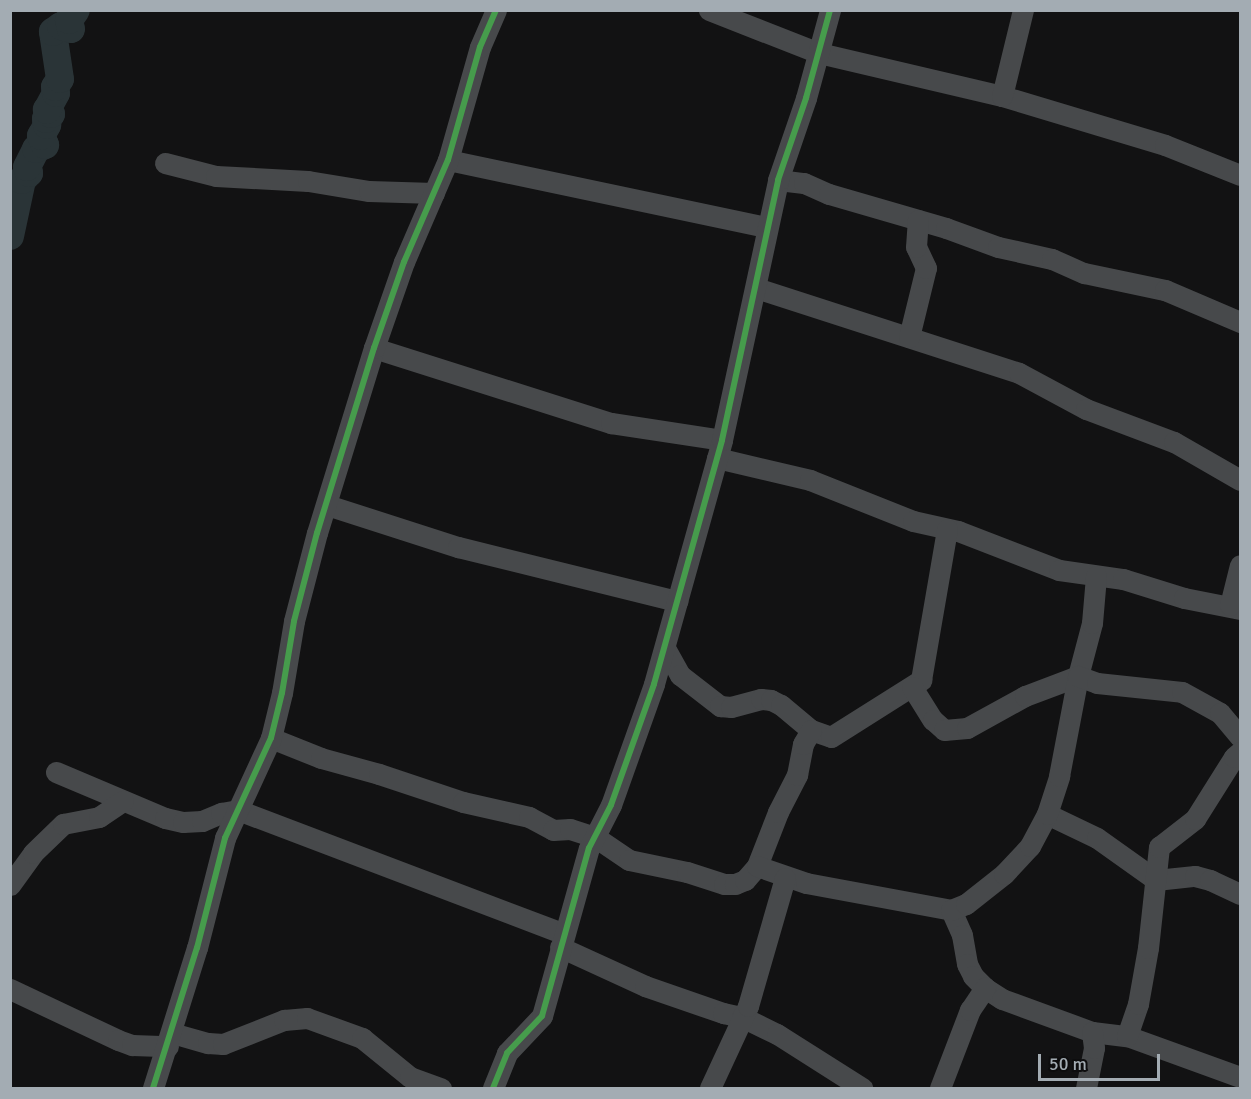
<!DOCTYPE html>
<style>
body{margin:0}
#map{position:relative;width:1251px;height:1099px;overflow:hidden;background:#121213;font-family:Signika,sans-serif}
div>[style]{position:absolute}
.river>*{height:28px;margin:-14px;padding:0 14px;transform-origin:14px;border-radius:14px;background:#2a3437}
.minor>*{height:21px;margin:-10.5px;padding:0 10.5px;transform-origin:10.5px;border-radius:10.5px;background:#47494b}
.cycleway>*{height:6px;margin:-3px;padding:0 3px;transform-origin:3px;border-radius:3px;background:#469c4c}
span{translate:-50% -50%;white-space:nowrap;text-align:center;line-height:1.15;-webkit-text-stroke:4.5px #0d0d0e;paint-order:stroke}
.frame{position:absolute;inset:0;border:12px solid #a3acb3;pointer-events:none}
.scale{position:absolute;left:1038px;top:1054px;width:122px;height:27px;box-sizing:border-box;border:3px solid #a3acb3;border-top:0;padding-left:8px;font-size:18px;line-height:21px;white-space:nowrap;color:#a3acb3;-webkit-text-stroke:4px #0d0d0e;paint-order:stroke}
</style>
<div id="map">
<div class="river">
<i style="left:10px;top:236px;width:57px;rotate:-77.9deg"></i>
<i style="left:22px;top:180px;width:10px;rotate:-45deg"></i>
<i style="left:29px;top:173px;width:6px;rotate:-108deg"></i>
<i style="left:27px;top:167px;width:20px;rotate:-63deg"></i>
<i style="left:36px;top:149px;width:10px;rotate:-24deg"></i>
<i style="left:45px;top:145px;width:10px;rotate:-114deg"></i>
<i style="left:41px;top:136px;width:13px;rotate:-61deg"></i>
<i style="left:47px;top:125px;width:6px;rotate:-99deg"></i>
<i style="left:46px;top:119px;width:7px;rotate:-45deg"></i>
<i style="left:51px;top:114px;width:6px;rotate:-135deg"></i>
<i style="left:47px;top:110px;width:19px;rotate:-62deg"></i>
<i style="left:56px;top:93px;width:6px;rotate:-99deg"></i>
<i style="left:55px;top:87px;width:9px;rotate:-58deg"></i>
<i style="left:60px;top:79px;width:48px;rotate:-98.5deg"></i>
<i style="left:53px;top:32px;width:10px;rotate:-37deg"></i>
<i style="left:61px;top:26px;width:10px;rotate:17deg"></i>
<i style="left:71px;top:29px;width:9px;rotate:-103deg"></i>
<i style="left:69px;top:20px;width:12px;rotate:-55deg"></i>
</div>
<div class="minor">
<i style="left:709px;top:10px;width:118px;rotate:21.4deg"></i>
<i style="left:819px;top:53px;width:188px;rotate:13.2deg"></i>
<i style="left:1002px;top:96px;width:170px;rotate:16.7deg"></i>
<i style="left:1165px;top:145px;width:81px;rotate:21.8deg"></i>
<i style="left:1002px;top:96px;width:89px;rotate:-76.3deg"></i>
<i style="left:448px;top:160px;width:325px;rotate:11.9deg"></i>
<i style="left:165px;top:163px;width:53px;rotate:14.3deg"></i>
<i style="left:216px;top:176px;width:92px;rotate:3.1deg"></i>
<i style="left:308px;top:181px;width:62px;rotate:9.3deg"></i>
<i style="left:369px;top:191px;width:65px;rotate:1.8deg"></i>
<i style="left:778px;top:180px;width:26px;rotate:7deg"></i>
<i style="left:804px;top:183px;width:27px;rotate:24deg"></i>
<i style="left:829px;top:194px;width:122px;rotate:16.2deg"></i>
<i style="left:946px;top:228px;width:55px;rotate:20.1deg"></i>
<i style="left:998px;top:247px;width:55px;rotate:12.5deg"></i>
<i style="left:1052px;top:259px;width:35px;rotate:24deg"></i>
<i style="left:1084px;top:273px;width:83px;rotate:11.9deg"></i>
<i style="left:1165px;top:290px;width:82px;rotate:23.1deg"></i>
<i style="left:756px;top:288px;width:276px;rotate:17.9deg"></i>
<i style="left:1019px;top:373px;width:76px;rotate:28.2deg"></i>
<i style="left:1086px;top:409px;width:94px;rotate:20.6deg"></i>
<i style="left:1174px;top:442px;width:76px;rotate:29.9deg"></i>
<i style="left:909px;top:337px;width:71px;rotate:-76.2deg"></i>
<i style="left:926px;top:268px;width:23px;rotate:-115deg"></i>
<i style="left:916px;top:247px;width:27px;rotate:-86deg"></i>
<i style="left:374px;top:348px;width:249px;rotate:17.6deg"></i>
<i style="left:611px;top:423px;width:112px;rotate:8.7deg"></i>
<i style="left:717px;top:458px;width:96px;rotate:13.3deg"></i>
<i style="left:810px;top:480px;width:111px;rotate:21.7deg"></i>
<i style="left:913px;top:521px;width:46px;rotate:12.5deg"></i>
<i style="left:958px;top:531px;width:108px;rotate:21.1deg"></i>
<i style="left:1059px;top:570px;width:65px;rotate:8deg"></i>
<i style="left:1123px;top:579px;width:64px;rotate:17.3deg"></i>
<i style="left:1184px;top:598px;width:57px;rotate:11.1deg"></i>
<i style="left:327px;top:505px;width:138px;rotate:17.8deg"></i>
<i style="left:458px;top:547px;width:226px;rotate:13.9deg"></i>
<i style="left:1230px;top:605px;width:41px;rotate:-76deg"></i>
<i style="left:665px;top:648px;width:31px;rotate:61deg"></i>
<i style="left:680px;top:675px;width:51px;rotate:37.8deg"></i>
<i style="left:720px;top:706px;width:11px;rotate:5deg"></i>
<i style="left:731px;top:707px;width:31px;rotate:-15deg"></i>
<i style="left:761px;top:699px;width:10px;rotate:6deg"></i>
<i style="left:771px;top:700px;width:11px;rotate:27deg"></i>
<i style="left:781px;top:705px;width:39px;rotate:40deg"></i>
<i style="left:811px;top:730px;width:21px;rotate:19deg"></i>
<i style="left:831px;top:737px;width:107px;rotate:-32.3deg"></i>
<i style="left:921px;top:680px;width:153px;rotate:-80.2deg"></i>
<i style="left:912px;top:687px;width:39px;rotate:58deg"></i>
<i style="left:933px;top:720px;width:15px;rotate:42deg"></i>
<i style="left:944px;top:730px;width:23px;rotate:-5deg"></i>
<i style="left:967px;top:728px;width:66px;rotate:-28.9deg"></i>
<i style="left:1025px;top:696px;width:57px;rotate:-20.7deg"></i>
<i style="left:1078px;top:676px;width:55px;rotate:-75.2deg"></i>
<i style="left:1092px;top:623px;width:47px;rotate:-85.1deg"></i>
<i style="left:271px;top:738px;width:54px;rotate:21.8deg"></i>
<i style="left:321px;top:758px;width:60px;rotate:15.4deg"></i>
<i style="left:379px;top:774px;width:89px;rotate:18.4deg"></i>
<i style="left:463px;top:802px;width:68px;rotate:12.8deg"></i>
<i style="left:529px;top:817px;width:27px;rotate:28deg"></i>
<i style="left:553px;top:830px;width:17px;rotate:-3deg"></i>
<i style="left:570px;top:829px;width:26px;rotate:18deg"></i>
<i style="left:595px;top:837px;width:41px;rotate:34.1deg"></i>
<i style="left:629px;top:860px;width:59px;rotate:11.7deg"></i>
<i style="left:687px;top:872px;width:39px;rotate:18deg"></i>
<i style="left:724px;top:884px;width:11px"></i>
<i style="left:735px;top:884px;width:11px;rotate:-22deg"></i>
<i style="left:745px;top:880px;width:18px;rotate:-49deg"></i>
<i style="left:757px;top:866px;width:58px;rotate:-68.7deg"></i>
<i style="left:778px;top:812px;width:42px;rotate:-62.8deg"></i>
<i style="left:797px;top:775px;width:32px;rotate:-79deg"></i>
<i style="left:803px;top:744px;width:16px;rotate:-60deg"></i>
<i style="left:56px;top:772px;width:118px;rotate:22.9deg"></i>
<i style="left:165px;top:818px;width:18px;rotate:13deg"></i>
<i style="left:183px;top:822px;width:19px;rotate:-3deg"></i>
<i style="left:202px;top:821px;width:21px;rotate:-23deg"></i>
<i style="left:221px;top:813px;width:17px;rotate:-10deg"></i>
<i style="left:238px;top:810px;width:349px;rotate:20.8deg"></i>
<i style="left:1047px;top:814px;width:55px;rotate:25.6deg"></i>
<i style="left:1097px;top:838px;width:72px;rotate:35.4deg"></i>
<i style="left:1156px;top:880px;width:39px;rotate:-6deg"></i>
<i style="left:1195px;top:876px;width:16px;rotate:15deg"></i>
<i style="left:1210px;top:880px;width:33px;rotate:25deg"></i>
<i style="left:757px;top:866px;width:52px;rotate:19.1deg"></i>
<i style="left:806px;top:883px;width:147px;rotate:10.5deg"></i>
<i style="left:951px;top:910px;width:27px;rotate:66deg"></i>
<i style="left:962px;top:935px;width:29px;rotate:80deg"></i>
<i style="left:967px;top:964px;width:13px;rotate:63deg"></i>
<i style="left:973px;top:976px;width:17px;rotate:45deg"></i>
<i style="left:985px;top:988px;width:20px;rotate:33deg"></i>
<i style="left:1002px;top:999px;width:96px;rotate:20.1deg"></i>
<i style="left:1092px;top:1032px;width:35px;rotate:7deg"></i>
<i style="left:1127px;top:1036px;width:120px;rotate:19.9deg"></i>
<i style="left:10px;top:885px;width:39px;rotate:-54deg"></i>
<i style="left:33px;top:853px;width:42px;rotate:-44deg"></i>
<i style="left:63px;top:824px;width:37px;rotate:-11deg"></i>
<i style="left:99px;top:817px;width:29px;rotate:-34deg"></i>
<i style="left:951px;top:910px;width:16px;rotate:-22deg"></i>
<i style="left:966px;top:904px;width:48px;rotate:-38.3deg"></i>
<i style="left:1004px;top:874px;width:38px;rotate:-47deg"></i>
<i style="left:1030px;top:846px;width:36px;rotate:-62deg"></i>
<i style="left:1047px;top:814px;width:40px;rotate:-72deg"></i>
<i style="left:1059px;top:776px;width:102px;rotate:-79.2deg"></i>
<i style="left:1078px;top:676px;width:20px;rotate:20deg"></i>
<i style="left:1097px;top:683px;width:85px;rotate:6deg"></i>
<i style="left:1182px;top:692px;width:43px;rotate:28.9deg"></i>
<i style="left:1220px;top:713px;width:31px;rotate:50deg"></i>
<i style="left:560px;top:947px;width:94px;rotate:24.6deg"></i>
<i style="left:645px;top:986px;width:83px;rotate:19.1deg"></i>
<i style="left:723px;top:1013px;width:19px;rotate:12deg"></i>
<i style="left:742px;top:1017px;width:39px;rotate:26deg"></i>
<i style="left:777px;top:1034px;width:101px;rotate:32.4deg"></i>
<i style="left:10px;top:989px;width:119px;rotate:25.3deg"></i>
<i style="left:118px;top:1040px;width:15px;rotate:20deg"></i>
<i style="left:132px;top:1045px;width:36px;rotate:2deg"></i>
<i style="left:172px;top:1033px;width:37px;rotate:16deg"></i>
<i style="left:208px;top:1043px;width:15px;rotate:4deg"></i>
<i style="left:223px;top:1044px;width:66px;rotate:-21.5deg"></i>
<i style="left:284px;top:1020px;width:23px;rotate:-5deg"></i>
<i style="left:307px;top:1018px;width:59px;rotate:20deg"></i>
<i style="left:362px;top:1038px;width:62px;rotate:39.1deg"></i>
<i style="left:410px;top:1077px;width:33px;rotate:20deg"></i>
<i style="left:1127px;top:1036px;width:34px;rotate:-71deg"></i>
<i style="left:1138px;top:1004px;width:57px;rotate:-79.9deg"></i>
<i style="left:1148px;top:948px;width:102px;rotate:-83.8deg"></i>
<i style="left:1159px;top:847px;width:46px;rotate:-37.9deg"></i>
<i style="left:1195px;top:819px;width:73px;rotate:-57.8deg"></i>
<i style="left:1234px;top:757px;width:8px;rotate:-40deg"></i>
<i style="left:153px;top:1088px;width:147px;rotate:-72.6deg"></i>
<i style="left:197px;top:948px;width:114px;rotate:-75.7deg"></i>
<i style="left:225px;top:838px;width:110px;rotate:-65.3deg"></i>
<i style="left:271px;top:738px;width:46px;rotate:-76.3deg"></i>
<i style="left:282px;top:693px;width:73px;rotate:-80.5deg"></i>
<i style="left:294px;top:621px;width:91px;rotate:-75.4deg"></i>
<i style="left:317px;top:533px;width:194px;rotate:-72.9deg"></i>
<i style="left:374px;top:348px;width:91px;rotate:-70.8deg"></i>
<i style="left:404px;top:262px;width:111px;rotate:-66.7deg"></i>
<i style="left:448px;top:160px;width:117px;rotate:-74.2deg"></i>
<i style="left:480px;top:47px;width:40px;rotate:-66.6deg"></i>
<i style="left:493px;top:1088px;width:38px;rotate:-68deg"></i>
<i style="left:507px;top:1053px;width:51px;rotate:-46.6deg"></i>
<i style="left:542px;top:1016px;width:174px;rotate:-74.4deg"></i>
<i style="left:589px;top:848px;width:48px;rotate:-62.9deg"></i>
<i style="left:611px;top:805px;width:128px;rotate:-70.4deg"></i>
<i style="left:654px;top:684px;width:253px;rotate:-74.4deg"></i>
<i style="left:722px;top:440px;width:266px;rotate:-77.8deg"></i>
<i style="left:778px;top:180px;width:87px;rotate:-71.1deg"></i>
<i style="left:806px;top:98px;width:91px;rotate:-74.7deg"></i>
<i style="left:710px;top:1088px;width:90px;rotate:-65.1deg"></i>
<i style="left:748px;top:1006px;width:133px;rotate:-73.9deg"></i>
<i style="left:940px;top:1088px;width:84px;rotate:-69deg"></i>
<i style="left:970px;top:1010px;width:27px;rotate:-56deg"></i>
<i style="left:1086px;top:1088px;width:41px;rotate:-78.7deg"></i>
<i style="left:1094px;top:1048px;width:16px;rotate:-97deg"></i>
</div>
<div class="cycleway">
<i style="left:153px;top:1088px;width:147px;rotate:-72.6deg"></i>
<i style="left:197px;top:948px;width:114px;rotate:-75.7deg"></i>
<i style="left:225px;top:838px;width:110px;rotate:-65.3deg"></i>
<i style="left:271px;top:738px;width:46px;rotate:-76.3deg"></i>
<i style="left:282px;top:693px;width:73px;rotate:-80.5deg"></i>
<i style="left:294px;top:621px;width:91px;rotate:-75.4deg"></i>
<i style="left:317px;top:533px;width:194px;rotate:-72.9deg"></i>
<i style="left:374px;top:348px;width:91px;rotate:-70.8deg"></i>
<i style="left:404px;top:262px;width:111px;rotate:-66.7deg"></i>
<i style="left:448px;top:160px;width:117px;rotate:-74.2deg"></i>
<i style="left:480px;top:47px;width:40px;rotate:-66.6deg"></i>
<i style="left:493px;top:1088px;width:38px;rotate:-68deg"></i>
<i style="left:507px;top:1053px;width:51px;rotate:-46.6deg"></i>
<i style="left:542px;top:1016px;width:174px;rotate:-74.4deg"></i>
<i style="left:589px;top:848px;width:48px;rotate:-62.9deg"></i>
<i style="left:611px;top:805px;width:128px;rotate:-70.4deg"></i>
<i style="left:654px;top:684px;width:253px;rotate:-74.4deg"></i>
<i style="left:722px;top:440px;width:266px;rotate:-77.8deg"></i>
<i style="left:778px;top:180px;width:87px;rotate:-71.1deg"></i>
<i style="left:806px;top:98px;width:91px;rotate:-74.7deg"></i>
</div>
<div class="frame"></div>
<div class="scale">50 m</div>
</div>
